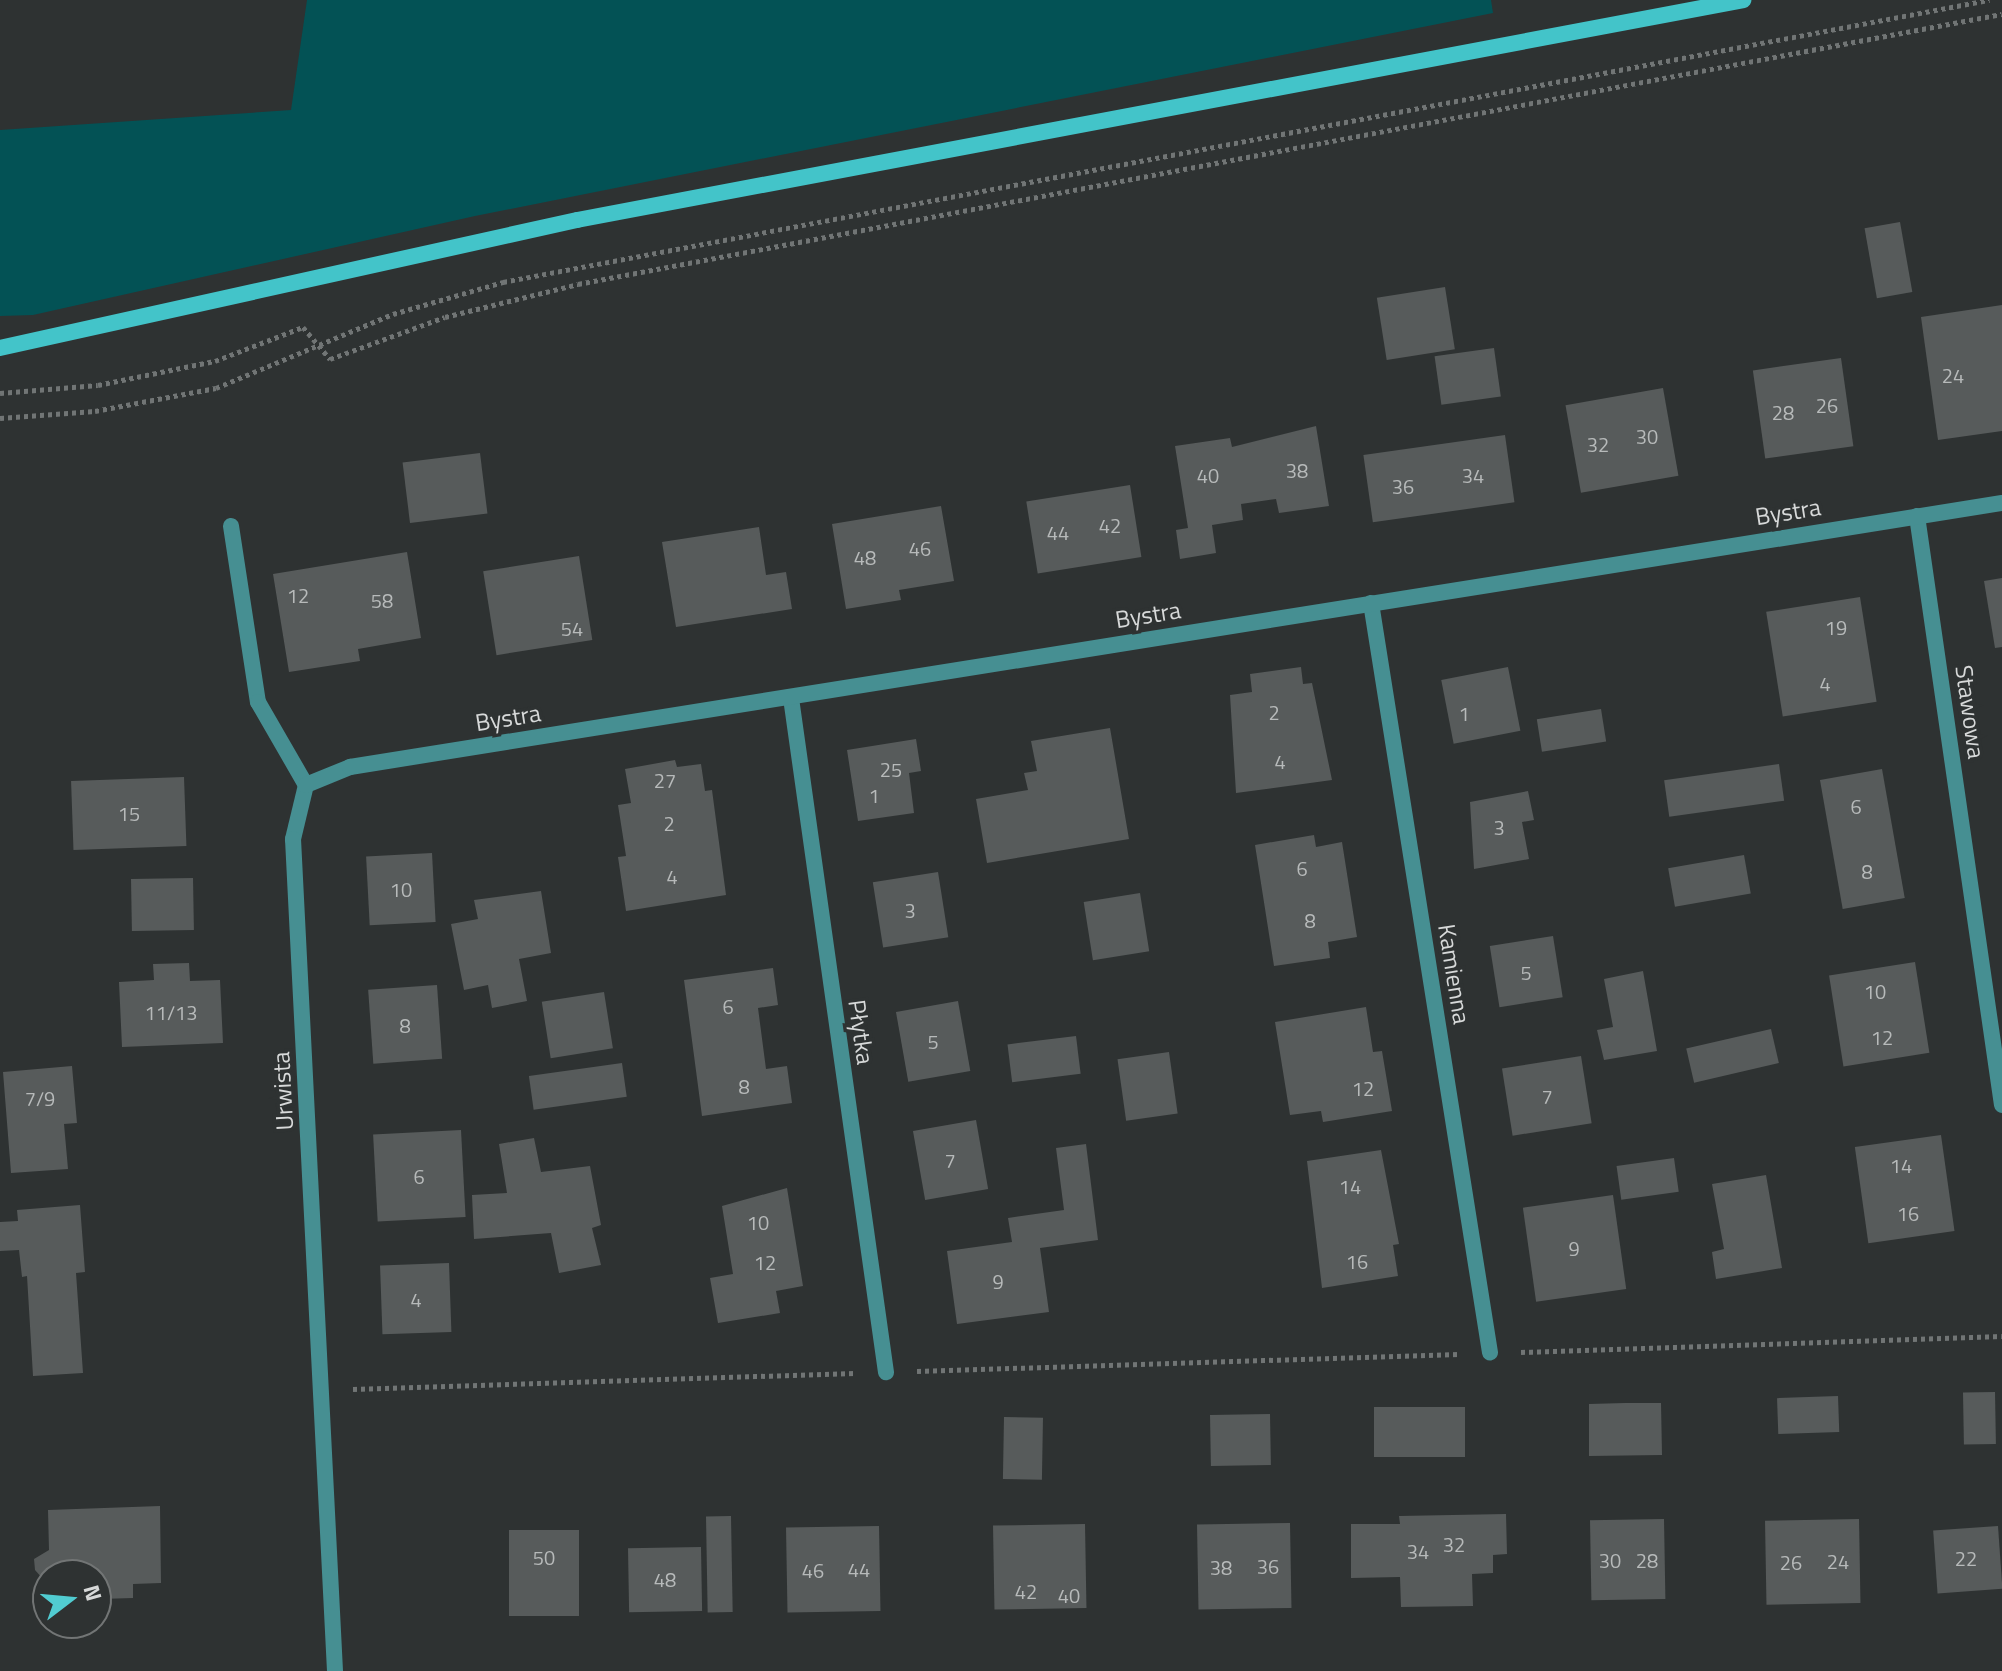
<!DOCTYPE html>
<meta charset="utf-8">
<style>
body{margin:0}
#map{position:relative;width:2002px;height:1671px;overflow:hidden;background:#2e3232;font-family:"Titillium Web",sans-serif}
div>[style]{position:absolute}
.green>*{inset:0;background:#035255}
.building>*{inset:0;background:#575b5b;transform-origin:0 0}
.path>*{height:5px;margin-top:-2.5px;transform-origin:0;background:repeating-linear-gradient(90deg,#717575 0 4px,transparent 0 8px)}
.street>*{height:16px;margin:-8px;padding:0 8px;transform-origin:8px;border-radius:8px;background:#468f92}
.secondary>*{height:16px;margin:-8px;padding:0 8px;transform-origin:8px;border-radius:8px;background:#43c4c9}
span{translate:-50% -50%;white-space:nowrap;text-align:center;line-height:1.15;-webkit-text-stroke:7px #2e3232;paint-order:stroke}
.number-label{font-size:20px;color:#b7baba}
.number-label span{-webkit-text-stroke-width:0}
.street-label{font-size:24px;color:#d7d9d9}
.north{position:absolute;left:32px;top:1559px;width:80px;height:80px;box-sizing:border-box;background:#2e3232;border:2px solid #727575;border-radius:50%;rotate:74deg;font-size:22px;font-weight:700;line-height:32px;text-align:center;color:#d7d9d9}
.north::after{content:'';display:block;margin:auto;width:28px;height:36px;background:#51ccd1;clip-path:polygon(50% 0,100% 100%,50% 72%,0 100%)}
</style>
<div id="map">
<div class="green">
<i style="clip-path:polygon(307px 0,1491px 0,1493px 13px,475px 216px,33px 315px,0 316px,0 130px,291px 110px)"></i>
</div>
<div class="building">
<i style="left:1900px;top:222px;width:71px;height:36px;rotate:80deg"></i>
<i style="left:1445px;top:287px;width:63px;height:69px;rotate:81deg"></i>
<i style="clip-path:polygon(2002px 305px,2002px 431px,1938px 440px,1921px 317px)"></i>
<i style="left:1494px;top:348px;width:49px;height:60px;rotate:82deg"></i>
<i style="left:1841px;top:358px;width:89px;height:89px;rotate:82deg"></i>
<i style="left:1663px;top:388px;width:89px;height:99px;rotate:80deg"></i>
<i style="clip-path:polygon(1316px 426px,1329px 506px,1279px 513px,1276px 499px,1241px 504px,1243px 520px,1212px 525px,1216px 553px,1180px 559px,1176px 530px,1188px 528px,1175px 446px,1230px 438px,1232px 447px)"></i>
<i style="left:1505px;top:435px;width:68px;height:143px;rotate:82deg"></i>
<i style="left:480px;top:453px;width:61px;height:78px;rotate:83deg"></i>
<i style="left:1130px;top:485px;width:73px;height:105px;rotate:81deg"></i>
<i style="clip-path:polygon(941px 506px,954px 581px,899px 590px,901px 600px,846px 609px,832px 524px)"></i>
<i style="clip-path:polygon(759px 527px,766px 575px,786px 572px,792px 609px,676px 627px,662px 542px)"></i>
<i style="clip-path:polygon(407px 552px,421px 638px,358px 649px,360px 661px,289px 672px,273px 574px)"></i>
<i style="left:579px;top:556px;width:85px;height:97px;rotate:81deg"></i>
<i style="clip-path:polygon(2002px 578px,2002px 647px,1995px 648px,1984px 581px)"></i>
<i style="left:1860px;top:597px;width:106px;height:95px;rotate:81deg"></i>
<i style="clip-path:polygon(1301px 667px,1303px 684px,1312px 683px,1332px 780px,1236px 793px,1230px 695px,1252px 692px,1250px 674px)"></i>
<i style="left:1508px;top:667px;width:65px;height:68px;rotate:79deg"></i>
<i style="left:1601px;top:709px;width:33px;height:65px;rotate:81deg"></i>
<i style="clip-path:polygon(1110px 728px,1129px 839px,987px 863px,976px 799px,1028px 790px,1024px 773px,1037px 771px,1031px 741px)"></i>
<i style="clip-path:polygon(916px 739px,921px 771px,909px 773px,914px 813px,858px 821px,847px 750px)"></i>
<i style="clip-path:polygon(675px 760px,677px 767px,701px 764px,705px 791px,712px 790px,726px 895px,626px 911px,618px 857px,626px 856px,618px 805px,631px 803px,625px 769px)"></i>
<i style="left:1779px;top:764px;width:37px;height:116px;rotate:82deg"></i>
<i style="left:1882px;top:769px;width:131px;height:63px;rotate:80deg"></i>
<i style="left:184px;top:777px;width:69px;height:113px;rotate:88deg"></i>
<i style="clip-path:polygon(1528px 791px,1534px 820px,1522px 822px,1529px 859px,1474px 869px,1470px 802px)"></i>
<i style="clip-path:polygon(1314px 835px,1316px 847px,1342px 842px,1357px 937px,1328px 942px,1330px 958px,1274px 966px,1255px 845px)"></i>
<i style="left:432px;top:853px;width:69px;height:66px;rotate:87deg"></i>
<i style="left:1744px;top:855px;width:39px;height:77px;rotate:80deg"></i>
<i style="left:938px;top:872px;width:66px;height:66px;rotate:81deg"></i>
<i style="left:193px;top:878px;width:52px;height:62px;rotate:89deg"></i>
<i style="clip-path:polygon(541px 891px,551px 953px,519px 959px,527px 1001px,492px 1008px,488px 985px,464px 990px,451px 924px,478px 919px,474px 900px)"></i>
<i style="left:1140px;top:893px;width:59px;height:57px;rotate:81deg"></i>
<i style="left:1553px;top:936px;width:62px;height:64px;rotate:81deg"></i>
<i style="left:1915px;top:962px;width:92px;height:87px;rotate:81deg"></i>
<i style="clip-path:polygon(189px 963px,190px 981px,220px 980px,223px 1043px,122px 1047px,119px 982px,154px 980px,153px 964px)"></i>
<i style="clip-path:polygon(773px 968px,778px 1005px,758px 1008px,766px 1069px,787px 1066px,792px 1103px,702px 1116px,684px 980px)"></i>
<i style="clip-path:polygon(1643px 971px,1657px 1051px,1604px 1060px,1597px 1030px,1613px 1027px,1604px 979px)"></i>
<i style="left:437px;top:985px;width:74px;height:69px;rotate:86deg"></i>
<i style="left:604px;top:992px;width:57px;height:63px;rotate:81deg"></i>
<i style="left:958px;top:1001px;width:71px;height:63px;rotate:80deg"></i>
<i style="clip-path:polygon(1366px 1007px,1373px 1052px,1382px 1051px,1392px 1111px,1323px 1122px,1321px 1111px,1290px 1115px,1275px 1022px)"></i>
<i style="left:1771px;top:1029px;width:35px;height:87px;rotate:77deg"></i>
<i style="left:1076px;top:1036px;width:38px;height:69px;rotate:83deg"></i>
<i style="left:1169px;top:1052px;width:62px;height:52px;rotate:82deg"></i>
<i style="left:1581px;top:1056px;width:68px;height:80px;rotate:81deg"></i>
<i style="left:622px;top:1063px;width:34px;height:94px;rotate:82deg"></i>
<i style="clip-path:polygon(72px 1066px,77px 1123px,64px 1124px,68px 1169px,11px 1173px,3px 1072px)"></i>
<i style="left:976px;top:1120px;width:70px;height:64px;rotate:80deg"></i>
<i style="left:461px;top:1130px;width:87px;height:88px;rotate:87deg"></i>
<i style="left:1941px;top:1135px;width:97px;height:87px;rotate:82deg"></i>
<i style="clip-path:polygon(534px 1138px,541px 1172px,590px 1166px,601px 1225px,592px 1228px,601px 1265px,559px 1273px,551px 1233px,474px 1239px,472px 1195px,507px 1193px,499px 1144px)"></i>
<i style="clip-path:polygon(1086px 1144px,1098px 1240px,1040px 1248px,1049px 1312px,957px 1324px,947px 1251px,1012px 1242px,1008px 1218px,1064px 1210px,1056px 1148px)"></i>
<i style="clip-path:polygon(1381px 1150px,1399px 1244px,1393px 1245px,1398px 1276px,1322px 1288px,1307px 1161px)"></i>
<i style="left:1674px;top:1158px;width:34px;height:58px;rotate:82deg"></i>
<i style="clip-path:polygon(1766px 1175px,1782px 1268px,1716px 1279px,1712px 1252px,1724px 1249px,1712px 1184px)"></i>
<i style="clip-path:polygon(787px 1188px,803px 1286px,776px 1291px,780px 1313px,718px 1323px,710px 1278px,733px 1274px,722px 1206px)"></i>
<i style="left:1613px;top:1195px;width:95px;height:91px;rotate:82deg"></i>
<i style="clip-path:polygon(80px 1205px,85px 1272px,76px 1273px,83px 1373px,33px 1376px,27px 1276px,22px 1277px,19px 1250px,0 1251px,0 1222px,18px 1221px,17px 1210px)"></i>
<i style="left:449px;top:1263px;width:69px;height:69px;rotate:88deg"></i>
<i style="left:1995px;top:1392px;width:52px;height:32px;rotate:89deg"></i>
<i style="left:1838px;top:1396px;width:36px;height:61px;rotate:88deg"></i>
<i style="clip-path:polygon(1625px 1403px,1661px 1403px,1662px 1455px,1589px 1456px,1589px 1404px)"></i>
<i style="left:1465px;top:1407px;width:50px;height:91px;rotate:90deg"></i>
<i style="left:1270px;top:1414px;width:51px;height:60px;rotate:89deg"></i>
<i style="left:1004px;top:1417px;width:39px;height:62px;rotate:1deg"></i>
<i style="clip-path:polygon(160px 1506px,161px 1583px,133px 1584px,133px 1598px,100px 1599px,96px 1575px,43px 1579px,35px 1570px,34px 1559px,49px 1550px,48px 1510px)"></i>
<i style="clip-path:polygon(1506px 1514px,1507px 1554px,1493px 1555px,1493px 1573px,1472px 1574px,1473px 1606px,1401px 1607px,1400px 1577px,1351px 1578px,1351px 1524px,1400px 1524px,1399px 1516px)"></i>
<i style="left:731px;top:1516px;width:96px;height:25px;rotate:89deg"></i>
<i style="left:1664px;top:1519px;width:80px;height:74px;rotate:89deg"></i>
<i style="left:1859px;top:1519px;width:84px;height:94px;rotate:89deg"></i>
<i style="left:1290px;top:1523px;width:85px;height:93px;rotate:89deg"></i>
<i style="left:1085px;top:1524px;width:84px;height:92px;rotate:89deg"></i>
<i style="left:879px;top:1526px;width:85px;height:93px;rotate:89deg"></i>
<i style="left:1998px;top:1526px;width:63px;height:65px;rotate:86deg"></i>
<i style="left:509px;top:1530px;width:70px;height:86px"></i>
<i style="left:701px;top:1547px;width:64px;height:73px;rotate:89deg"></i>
</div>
<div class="path">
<i style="left:0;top:393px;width:98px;rotate:-4.7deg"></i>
<i style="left:98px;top:385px;width:119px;rotate:-11.6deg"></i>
<i style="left:215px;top:361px;width:94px;rotate:-21.1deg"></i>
<i style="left:303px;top:327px;width:42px;rotate:49.8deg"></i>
<i style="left:330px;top:359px;width:122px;rotate:-20.1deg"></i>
<i style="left:445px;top:317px;width:137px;rotate:-13.9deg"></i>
<i style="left:578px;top:284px;width:1449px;rotate:-10.74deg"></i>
<i style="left:0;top:418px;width:95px;rotate:-4.2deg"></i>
<i style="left:95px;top:411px;width:123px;rotate:-10.8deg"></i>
<i style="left:216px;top:388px;width:192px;rotate:-22.7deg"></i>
<i style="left:393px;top:314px;width:115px;rotate:-16.2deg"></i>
<i style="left:503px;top:282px;width:1513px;rotate:-10.75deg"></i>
<i style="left:1521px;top:1352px;width:481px;rotate:-1.9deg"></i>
<i style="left:917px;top:1371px;width:542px;rotate:-1.8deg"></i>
<i style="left:353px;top:1389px;width:502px;rotate:-1.83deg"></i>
</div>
<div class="street">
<i style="left:1917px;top:516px;width:595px;rotate:81.79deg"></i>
<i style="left:231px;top:526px;width:178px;rotate:81.3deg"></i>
<i style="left:258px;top:702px;width:96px;rotate:60deg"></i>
<i style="left:306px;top:785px;width:56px;rotate:103.5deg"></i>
<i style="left:293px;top:839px;width:833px;rotate:87.11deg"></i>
<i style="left:1371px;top:603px;width:759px;rotate:80.98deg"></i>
<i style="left:791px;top:698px;width:681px;rotate:81.98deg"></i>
<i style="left:306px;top:785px;width:48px;rotate:-22.2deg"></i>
<i style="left:350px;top:767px;width:1673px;rotate:-9.08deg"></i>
</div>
<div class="secondary">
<i style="left:0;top:348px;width:591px;rotate:-12.51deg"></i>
<i style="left:577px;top:220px;width:1187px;rotate:-10.68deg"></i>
</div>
<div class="number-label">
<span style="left:1953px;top:375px">24</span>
<span style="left:1827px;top:405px">26</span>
<span style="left:1783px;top:412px">28</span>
<span style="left:1647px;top:436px">30</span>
<span style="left:1598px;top:444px">32</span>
<span style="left:1297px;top:470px">38</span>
<span style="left:1208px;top:475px">40</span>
<span style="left:1473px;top:475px">34</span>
<span style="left:1403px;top:486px">36</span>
<span style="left:1110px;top:525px">42</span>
<span style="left:1058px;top:532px">44</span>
<span style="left:920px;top:548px">46</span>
<span style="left:865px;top:557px">48</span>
<span style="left:298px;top:595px">12</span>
<span style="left:382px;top:600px">58</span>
<span style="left:1836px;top:627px">19</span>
<span style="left:572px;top:628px">54</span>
<span style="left:1825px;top:683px">4</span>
<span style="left:1274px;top:712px">2</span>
<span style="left:1464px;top:713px">1</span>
<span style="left:1280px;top:761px">4</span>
<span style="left:891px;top:769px">25</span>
<span style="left:665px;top:780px">27</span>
<span style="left:874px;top:795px">1</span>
<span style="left:1856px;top:806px">6</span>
<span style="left:129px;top:813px">15</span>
<span style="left:669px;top:823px">2</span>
<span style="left:1499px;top:827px">3</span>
<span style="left:1302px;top:868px">6</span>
<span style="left:1867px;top:871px">8</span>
<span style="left:672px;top:876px">4</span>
<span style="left:401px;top:889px">10</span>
<span style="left:910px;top:910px">3</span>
<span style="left:1310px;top:920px">8</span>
<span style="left:1526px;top:972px">5</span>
<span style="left:1875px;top:991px">10</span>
<span style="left:728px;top:1006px">6</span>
<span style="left:171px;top:1012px">11/13</span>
<span style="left:405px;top:1025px">8</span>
<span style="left:1882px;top:1037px">12</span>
<span style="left:933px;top:1041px">5</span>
<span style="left:744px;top:1086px">8</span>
<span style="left:1363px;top:1088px">12</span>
<span style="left:1547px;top:1096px">7</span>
<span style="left:40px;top:1098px">7/9</span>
<span style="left:950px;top:1160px">7</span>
<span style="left:1901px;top:1165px">14</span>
<span style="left:419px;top:1176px">6</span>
<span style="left:1350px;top:1186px">14</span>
<span style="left:1908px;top:1213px">16</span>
<span style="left:758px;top:1222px">10</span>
<span style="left:1574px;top:1248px">9</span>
<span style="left:1357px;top:1261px">16</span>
<span style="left:765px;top:1262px">12</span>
<span style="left:998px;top:1281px">9</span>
<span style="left:416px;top:1299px">4</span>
<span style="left:1454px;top:1544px">32</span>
<span style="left:1418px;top:1551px">34</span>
<span style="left:544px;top:1557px">50</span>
<span style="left:1966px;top:1558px">22</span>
<span style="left:1610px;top:1560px">30</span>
<span style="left:1647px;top:1560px">28</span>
<span style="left:1838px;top:1561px">24</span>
<span style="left:1791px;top:1562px">26</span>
<span style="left:1268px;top:1566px">36</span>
<span style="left:1221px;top:1567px">38</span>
<span style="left:859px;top:1569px">44</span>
<span style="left:813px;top:1570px">46</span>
<span style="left:665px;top:1579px">48</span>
<span style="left:1026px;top:1591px">42</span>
<span style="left:1069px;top:1595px">40</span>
</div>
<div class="street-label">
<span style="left:1788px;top:512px;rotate:-9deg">Bystra</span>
<span style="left:1148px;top:615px;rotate:-9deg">Bystra</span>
<span style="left:1970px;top:712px;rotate:82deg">Stawowa</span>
<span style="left:508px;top:718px;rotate:-9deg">Bystra</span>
<span style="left:1454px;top:974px;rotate:81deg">Kamienna</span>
<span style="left:861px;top:1032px;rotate:82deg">Płytka</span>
<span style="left:283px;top:1091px;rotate:-93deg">Urwista</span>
</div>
<div class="north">N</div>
</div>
